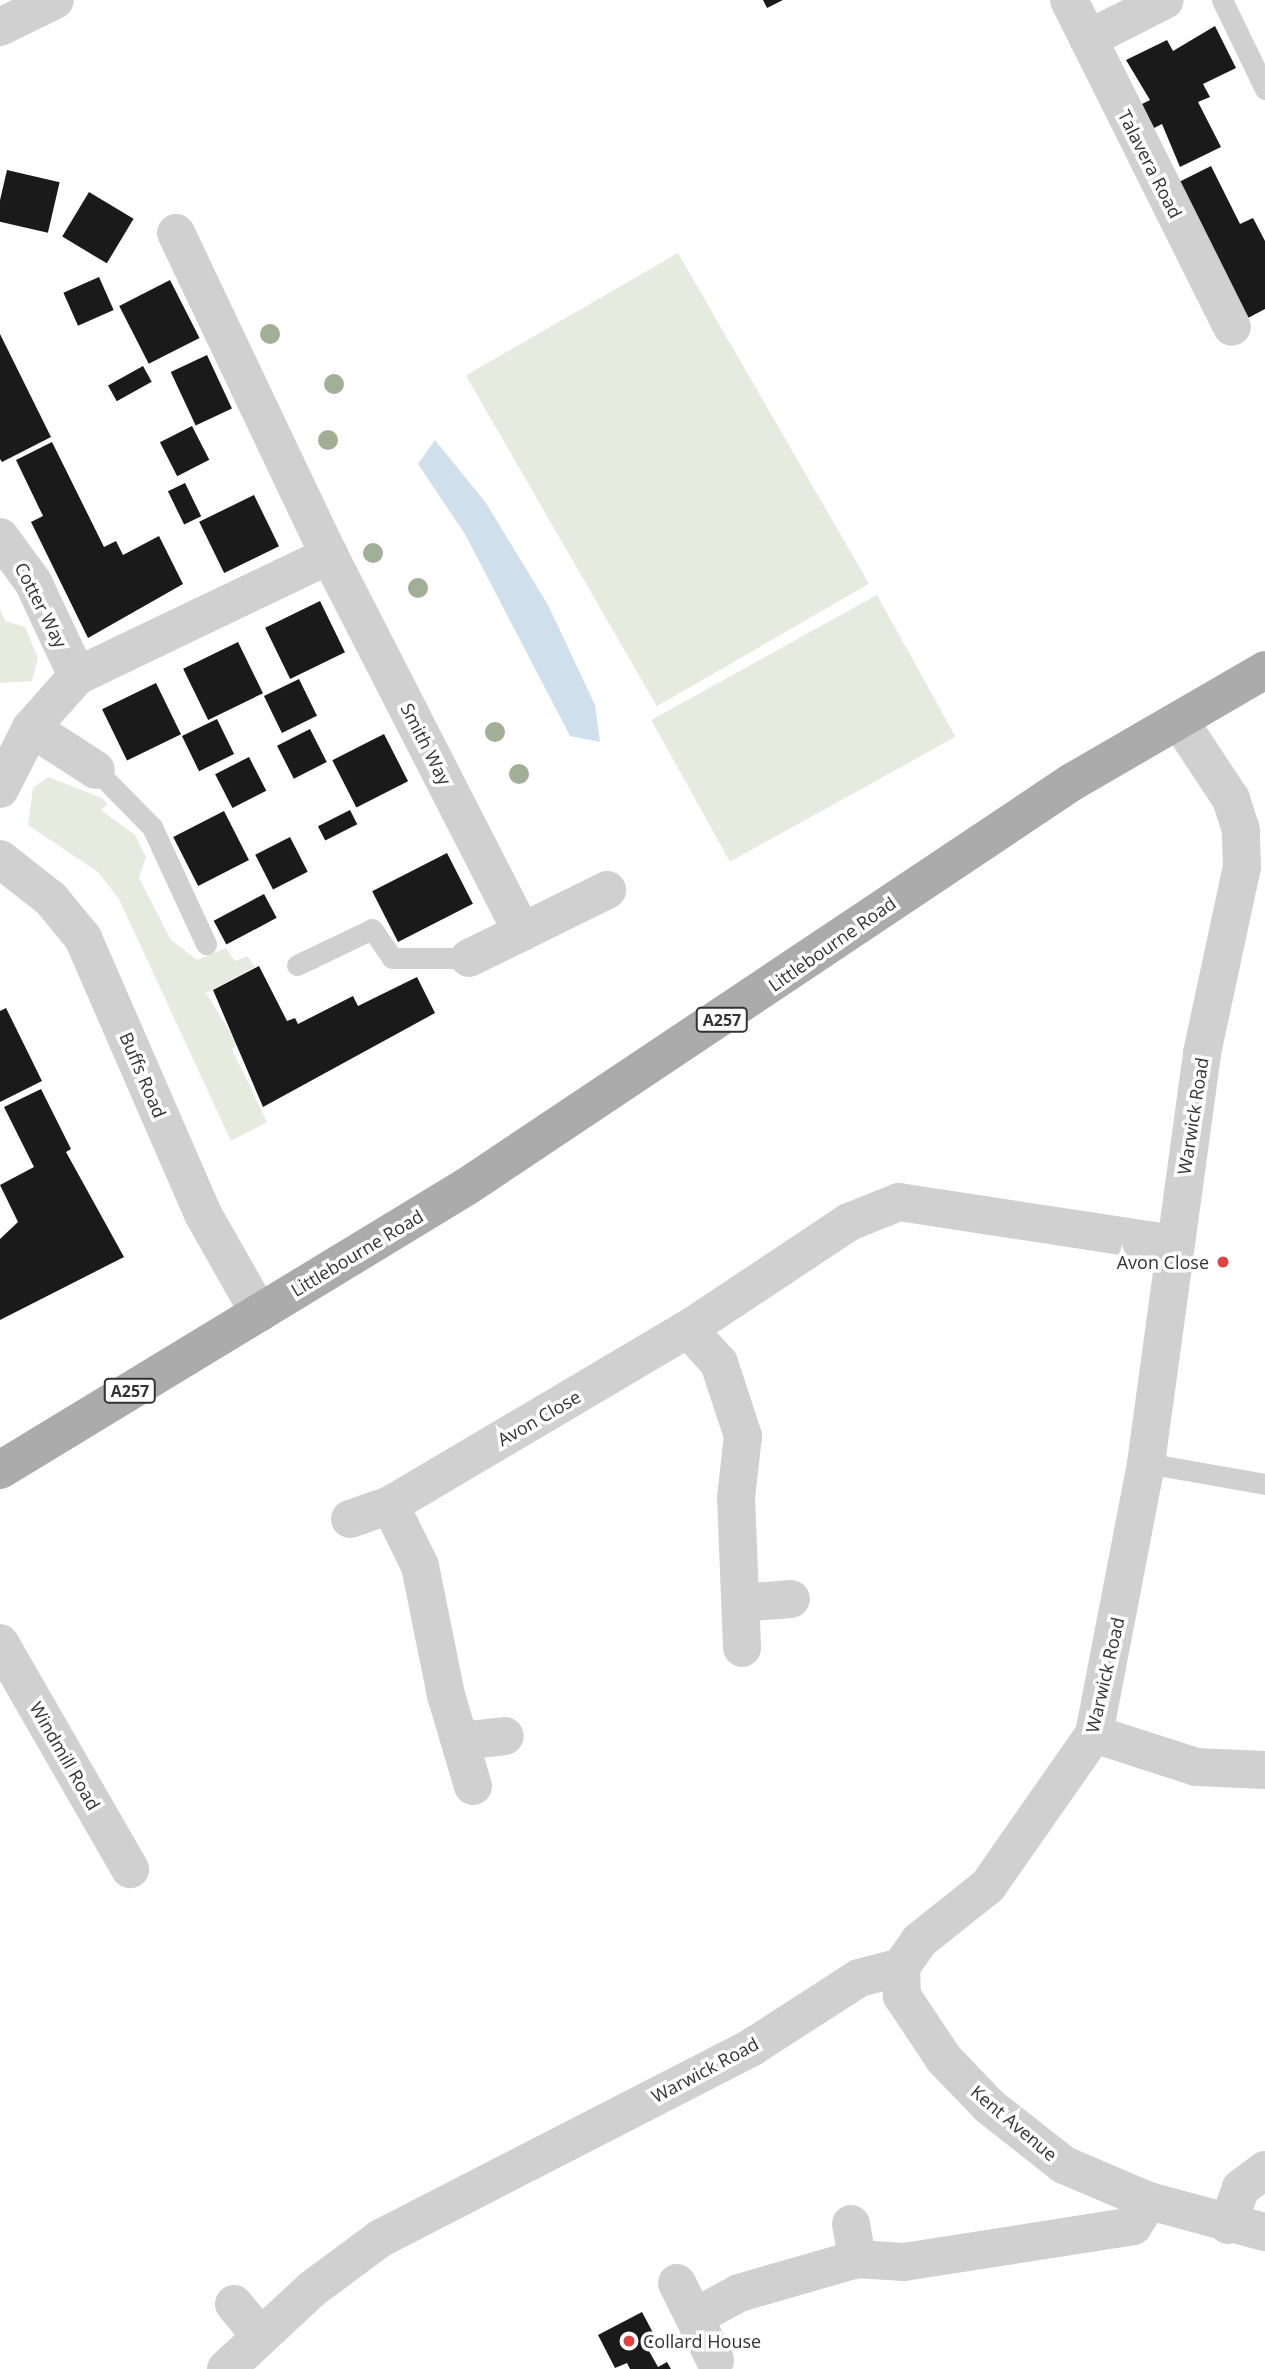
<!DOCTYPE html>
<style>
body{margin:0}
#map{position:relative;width:1265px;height:2369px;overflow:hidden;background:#fff;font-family:"Open Sans",sans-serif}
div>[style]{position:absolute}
.green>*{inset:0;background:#e5ebdf;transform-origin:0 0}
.water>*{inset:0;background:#d0dfec}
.building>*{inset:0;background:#1a1a1a;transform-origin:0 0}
.lane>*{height:21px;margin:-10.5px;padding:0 10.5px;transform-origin:10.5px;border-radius:10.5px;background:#d0d0d0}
.street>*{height:38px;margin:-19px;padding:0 19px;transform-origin:19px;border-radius:19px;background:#d0d0d0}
.primary>*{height:38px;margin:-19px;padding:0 19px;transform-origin:19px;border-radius:19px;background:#ababab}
.trees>*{width:20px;height:20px;margin:-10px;border-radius:50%;background:#a0af96}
.dots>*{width:19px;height:19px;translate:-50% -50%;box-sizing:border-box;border:4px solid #fff;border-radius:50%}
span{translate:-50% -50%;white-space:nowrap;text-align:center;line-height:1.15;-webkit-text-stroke:7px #fff;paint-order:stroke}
.shield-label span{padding:2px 5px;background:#fff;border:2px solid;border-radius:5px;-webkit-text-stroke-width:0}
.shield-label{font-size:16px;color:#333;font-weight:700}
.street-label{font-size:18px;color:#333}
.poi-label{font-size:18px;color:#333}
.right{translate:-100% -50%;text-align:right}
.left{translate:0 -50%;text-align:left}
</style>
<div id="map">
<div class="green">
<i style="left:678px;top:253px;width:382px;height:245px;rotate:60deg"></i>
<i style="left:877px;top:595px;width:162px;height:258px;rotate:61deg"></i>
<i style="clip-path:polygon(0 609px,5px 621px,25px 627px,38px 658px,32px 681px,0 683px)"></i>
<i style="clip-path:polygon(48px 777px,102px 798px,107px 804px,101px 810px,135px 835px,146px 857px,139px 878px,171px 940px,197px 960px,226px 948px,235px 961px,247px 956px,255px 967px,206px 993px,238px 1045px,232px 1049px,267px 1122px,231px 1141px,119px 899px,98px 872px,28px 825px,33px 788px)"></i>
</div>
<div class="water">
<i style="clip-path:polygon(435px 440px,486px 503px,548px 605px,595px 705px,600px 742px,570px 736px,465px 534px,418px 464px)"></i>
</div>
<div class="building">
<i style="clip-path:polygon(763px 0,783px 0,767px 8px)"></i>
<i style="clip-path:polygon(1215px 26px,1236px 68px,1203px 84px,1210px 97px,1198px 102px,1221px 147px,1180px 167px,1162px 124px,1154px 128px,1142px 104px,1150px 100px,1126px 60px,1167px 40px,1173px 51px)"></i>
<i style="clip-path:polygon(1211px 166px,1240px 224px,1253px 218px,1265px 241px,1265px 309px,1246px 319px,1177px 183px)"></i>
<i style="left:7px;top:170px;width:54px;height:52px;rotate:13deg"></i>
<i style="left:89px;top:192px;width:52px;height:52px;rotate:31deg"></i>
<i style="left:99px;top:277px;width:36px;height:39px;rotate:66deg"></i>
<i style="left:170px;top:280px;width:65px;height:57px;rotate:63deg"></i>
<i style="clip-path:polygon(0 334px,51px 437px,2px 462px,0 459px)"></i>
<i style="left:207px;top:355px;width:59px;height:40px;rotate:65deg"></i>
<i style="left:143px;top:366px;width:18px;height:40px;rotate:61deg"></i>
<i style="left:192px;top:426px;width:38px;height:36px;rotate:63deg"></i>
<i style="clip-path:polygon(52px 442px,104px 547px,116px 541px,123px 555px,159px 536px,183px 584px,88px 638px,31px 522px,43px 516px,16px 460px)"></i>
<i style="left:185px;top:483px;width:37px;height:19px;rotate:64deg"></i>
<i style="left:254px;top:495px;width:57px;height:61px;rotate:64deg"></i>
<i style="left:320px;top:601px;width:57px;height:61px;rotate:64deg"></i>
<i style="left:238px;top:642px;width:57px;height:61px;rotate:64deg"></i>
<i style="left:299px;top:679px;width:41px;height:39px;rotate:64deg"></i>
<i style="left:156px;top:683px;width:57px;height:60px;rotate:64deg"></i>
<i style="left:217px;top:719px;width:39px;height:39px;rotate:64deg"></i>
<i style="left:310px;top:729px;width:37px;height:37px;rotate:63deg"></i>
<i style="left:384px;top:734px;width:53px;height:58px;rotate:63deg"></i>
<i style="left:249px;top:757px;width:38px;height:38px;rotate:63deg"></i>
<i style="left:350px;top:810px;width:16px;height:36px;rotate:63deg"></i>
<i style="left:224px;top:811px;width:55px;height:57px;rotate:63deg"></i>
<i style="left:290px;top:837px;width:39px;height:39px;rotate:63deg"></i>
<i style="left:447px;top:853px;width:57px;height:84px;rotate:63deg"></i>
<i style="left:264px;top:894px;width:27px;height:57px;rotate:62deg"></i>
<i style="clip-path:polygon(259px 966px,287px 1021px,295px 1018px,298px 1024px,353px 996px,358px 1006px,417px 977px,435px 1013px,263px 1107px,213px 990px)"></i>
<i style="clip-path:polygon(6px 1008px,42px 1081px,0 1102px,0 1011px)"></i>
<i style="clip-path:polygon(41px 1089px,71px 1149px,66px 1152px,124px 1257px,0 1320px,0 1239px,18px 1222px,0 1185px,34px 1167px,4px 1107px)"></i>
<i style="clip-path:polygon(642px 2312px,660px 2346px,649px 2351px,658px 2367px,667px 2362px,671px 2369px,630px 2369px,627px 2363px,615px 2368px,598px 2335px)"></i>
</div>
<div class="lane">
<i style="left:1222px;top:0;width:99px;rotate:64.2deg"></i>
<i style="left:96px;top:770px;width:80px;rotate:45.5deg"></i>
<i style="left:152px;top:827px;width:129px;rotate:65.2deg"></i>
<i style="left:297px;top:965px;width:83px;rotate:-25.6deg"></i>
<i style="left:372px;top:929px;width:35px;rotate:55deg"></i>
<i style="left:392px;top:958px;width:77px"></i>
<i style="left:1146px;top:1463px;width:121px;rotate:10deg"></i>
</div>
<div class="street">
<i style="left:1069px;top:0;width:365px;rotate:63.5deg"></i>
<i style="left:0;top:27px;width:61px;rotate:-26.1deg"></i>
<i style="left:1088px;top:39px;width:86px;rotate:-26.9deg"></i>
<i style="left:176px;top:233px;width:357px;rotate:64.6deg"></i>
<i style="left:329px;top:555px;width:424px;rotate:62.9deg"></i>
<i style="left:0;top:537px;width:56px;rotate:53.7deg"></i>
<i style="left:33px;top:582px;width:104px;rotate:64.9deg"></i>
<i style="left:31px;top:728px;width:77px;rotate:32.9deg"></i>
<i style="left:0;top:789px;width:68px;rotate:-63.1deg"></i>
<i style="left:31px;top:728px;width:69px;rotate:-48.5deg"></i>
<i style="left:77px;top:676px;width:280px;rotate:-25.6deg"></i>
<i style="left:0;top:859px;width:65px;rotate:38.1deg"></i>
<i style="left:51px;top:899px;width:50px;rotate:50.6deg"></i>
<i style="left:83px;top:938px;width:301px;rotate:66.5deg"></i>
<i style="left:203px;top:1214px;width:114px;rotate:60.5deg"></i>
<i style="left:469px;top:958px;width:154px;rotate:-26.2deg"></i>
<i style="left:688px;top:1329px;width:46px;rotate:47.6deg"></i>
<i style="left:719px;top:1363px;width:77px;rotate:71.8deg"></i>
<i style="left:743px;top:1436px;width:61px;rotate:96.5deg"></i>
<i style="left:736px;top:1497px;width:151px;rotate:87.7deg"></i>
<i style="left:390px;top:1505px;width:68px;rotate:63.8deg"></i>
<i style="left:420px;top:1566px;width:132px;rotate:78.6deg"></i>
<i style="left:446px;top:1695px;width:95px;rotate:73.5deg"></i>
<i style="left:350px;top:1519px;width:42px;rotate:-19.3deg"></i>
<i style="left:390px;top:1505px;width:346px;rotate:-30.6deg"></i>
<i style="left:688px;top:1329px;width:193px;rotate:-33.6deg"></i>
<i style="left:849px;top:1222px;width:54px;rotate:-21.8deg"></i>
<i style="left:899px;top:1202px;width:277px;rotate:8.7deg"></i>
<i style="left:741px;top:1603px;width:50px;rotate:-4.6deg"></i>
<i style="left:0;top:1643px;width:261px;rotate:60.1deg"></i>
<i style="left:1094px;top:1734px;width:107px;rotate:17.9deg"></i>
<i style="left:1196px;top:1767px;width:69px;rotate:2.5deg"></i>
<i style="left:461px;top:1741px;width:44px;rotate:-6.5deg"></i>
<i style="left:901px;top:1967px;width:29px;rotate:88deg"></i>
<i style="left:902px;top:1996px;width:76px;rotate:56.3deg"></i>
<i style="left:944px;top:2059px;width:65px;rotate:46.2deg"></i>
<i style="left:989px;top:2106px;width:95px;rotate:38.2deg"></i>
<i style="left:1064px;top:2165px;width:92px;rotate:23deg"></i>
<i style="left:1149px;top:2201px;width:120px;rotate:15deg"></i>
<i style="left:851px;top:2224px;width:36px;rotate:80deg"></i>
<i style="left:1228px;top:2225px;width:39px;rotate:-71deg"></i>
<i style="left:1241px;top:2188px;width:30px;rotate:-37deg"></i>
<i style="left:677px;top:2283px;width:86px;rotate:63.7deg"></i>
<i style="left:234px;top:2304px;width:41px;rotate:50.9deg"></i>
<i style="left:695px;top:2317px;width:50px;rotate:-28.6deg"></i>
<i style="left:739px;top:2293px;width:123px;rotate:-16.1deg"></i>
<i style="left:857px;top:2259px;width:47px;rotate:3.7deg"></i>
<i style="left:904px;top:2262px;width:232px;rotate:-8.9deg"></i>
<i style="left:1133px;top:2226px;width:30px;rotate:-57deg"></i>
<i style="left:226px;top:2369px;width:117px;rotate:-42.9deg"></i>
<i style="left:312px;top:2289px;width:86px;rotate:-36.5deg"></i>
<i style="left:381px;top:2238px;width:417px;rotate:-27.2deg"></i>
<i style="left:752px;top:2047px;width:127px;rotate:-32.8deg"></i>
<i style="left:859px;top:1978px;width:43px;rotate:-14.7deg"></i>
<i style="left:901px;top:1967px;width:32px;rotate:-55deg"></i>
<i style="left:919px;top:1941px;width:88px;rotate:-38.6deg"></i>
<i style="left:988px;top:1886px;width:185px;rotate:-55.1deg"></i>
<i style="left:1094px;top:1734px;width:276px;rotate:-79.1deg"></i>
<i style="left:1146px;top:1463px;width:414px;rotate:-82.2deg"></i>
<i style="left:1202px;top:1053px;width:190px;rotate:-77.9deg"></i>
<i style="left:1242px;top:867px;width:37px;rotate:-92deg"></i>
<i style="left:1241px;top:830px;width:33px;rotate:-108deg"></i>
<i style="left:1231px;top:799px;width:92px;rotate:-123.5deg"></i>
</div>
<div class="primary">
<i style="left:0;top:1470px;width:545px;rotate:-31.27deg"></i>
<i style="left:466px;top:1187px;width:729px;rotate:-33.76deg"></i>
<i style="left:1072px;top:782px;width:223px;rotate:-30.1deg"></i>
</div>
<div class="trees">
<i style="left:270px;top:334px"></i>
<i style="left:334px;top:384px"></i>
<i style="left:328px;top:440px"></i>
<i style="left:373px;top:553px"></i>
<i style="left:418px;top:588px"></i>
<i style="left:495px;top:732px"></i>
<i style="left:519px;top:774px"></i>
</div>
<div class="dots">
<i style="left:1223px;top:1262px;background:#de4341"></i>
<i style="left:629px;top:2341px;background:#de4341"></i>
</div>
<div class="shield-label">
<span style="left:722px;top:1020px">A257</span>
<span style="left:130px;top:1391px">A257</span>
</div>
<div class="street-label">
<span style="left:1150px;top:164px;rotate:63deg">Talavera Road</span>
<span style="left:41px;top:605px;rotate:63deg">Cotter Way</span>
<span style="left:426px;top:744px;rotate:63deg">Smith Way</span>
<span style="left:832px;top:944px;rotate:-35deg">Littlebourne Road</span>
<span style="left:143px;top:1075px;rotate:67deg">Buffs Road</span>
<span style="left:1193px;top:1116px;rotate:-81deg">Warwick Road</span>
<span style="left:357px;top:1253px;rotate:-31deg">Littlebourne Road</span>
<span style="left:539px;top:1418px;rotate:-30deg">Avon Close</span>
<span style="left:1105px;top:1675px;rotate:-77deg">Warwick Road</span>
<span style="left:65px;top:1756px;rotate:60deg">Windmill Road</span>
<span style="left:705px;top:2070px;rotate:-28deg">Warwick Road</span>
<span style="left:1014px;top:2123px;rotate:40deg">Kent Avenue</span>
</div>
<div class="poi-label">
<span class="right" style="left:1209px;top:1262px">Avon Close</span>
<span class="left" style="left:643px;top:2341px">Collard House</span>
</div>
</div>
